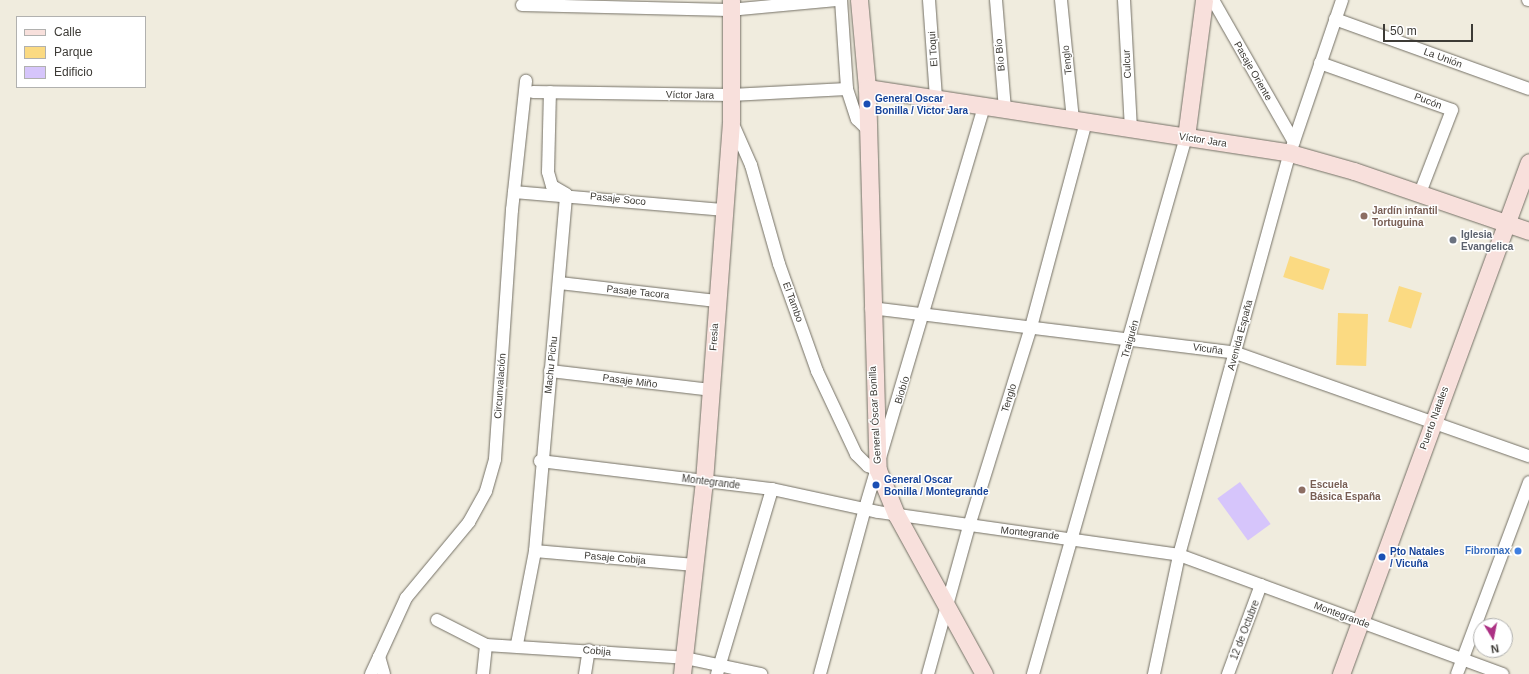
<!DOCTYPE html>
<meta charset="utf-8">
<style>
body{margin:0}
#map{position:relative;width:1529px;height:674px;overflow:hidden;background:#f0ecde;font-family:Arial,sans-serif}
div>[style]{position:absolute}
.green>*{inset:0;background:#fbda82;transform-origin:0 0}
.building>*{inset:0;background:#d6c5fb;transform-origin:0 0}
.roads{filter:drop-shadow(0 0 1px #747065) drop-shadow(0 0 1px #747065)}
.street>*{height:12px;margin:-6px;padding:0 6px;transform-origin:6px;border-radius:6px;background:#fff}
.secondary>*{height:17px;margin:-8.5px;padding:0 8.5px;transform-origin:8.5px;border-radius:8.5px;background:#f8e0dc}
.dots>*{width:11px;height:11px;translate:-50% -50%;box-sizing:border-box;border:2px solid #fff;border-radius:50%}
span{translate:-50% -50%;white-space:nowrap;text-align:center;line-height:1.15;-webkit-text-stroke:3px #fff;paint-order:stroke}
.street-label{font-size:10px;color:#3d3b36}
.transit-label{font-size:10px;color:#164399;font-weight:700}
.left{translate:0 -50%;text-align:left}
.education-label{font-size:10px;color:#785e54;font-weight:700}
.worship-label{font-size:10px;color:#5b616d;font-weight:700}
.shop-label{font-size:10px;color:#366cbe;font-weight:700}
.right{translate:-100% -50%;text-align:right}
.legend{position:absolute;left:16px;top:16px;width:130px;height:72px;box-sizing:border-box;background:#fff;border:1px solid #b1b1af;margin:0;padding:5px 7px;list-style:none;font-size:12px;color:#3d3b36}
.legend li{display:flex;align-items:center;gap:8px;height:20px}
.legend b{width:20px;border:1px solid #b1b1af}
.north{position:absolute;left:1473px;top:618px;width:40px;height:40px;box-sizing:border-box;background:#fff;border:1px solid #b1b1af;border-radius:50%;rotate:170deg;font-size:11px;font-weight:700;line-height:16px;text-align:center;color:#3d3b36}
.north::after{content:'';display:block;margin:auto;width:14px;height:18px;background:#ac3184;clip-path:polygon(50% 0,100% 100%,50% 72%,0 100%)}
.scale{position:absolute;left:1383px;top:24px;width:90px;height:18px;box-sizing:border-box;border:2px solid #3d3b36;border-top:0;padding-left:5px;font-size:12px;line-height:14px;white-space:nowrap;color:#3d3b36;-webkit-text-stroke:3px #fff;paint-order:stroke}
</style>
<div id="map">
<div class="green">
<i style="left:1290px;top:256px;width:42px;height:22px;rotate:18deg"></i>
<i style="left:1399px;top:286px;width:24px;height:37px;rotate:17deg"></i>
<i style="left:1338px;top:313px;width:30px;height:52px;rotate:2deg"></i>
</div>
<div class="building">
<i style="left:1240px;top:482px;width:52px;height:28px;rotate:54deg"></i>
</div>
<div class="roads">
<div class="street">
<i style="left:841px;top:0;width:89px;rotate:86.1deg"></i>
<i style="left:847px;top:89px;width:32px;rotate:72deg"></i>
<i style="left:857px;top:119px;width:16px;rotate:45deg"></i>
<i style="left:929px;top:0;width:98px;rotate:85.9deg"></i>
<i style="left:996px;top:0;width:109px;rotate:85.3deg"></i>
<i style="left:1061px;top:0;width:121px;rotate:84.3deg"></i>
<i style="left:1124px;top:0;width:128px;rotate:86.9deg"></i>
<i style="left:1213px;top:0;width:163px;rotate:60.3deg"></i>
<i style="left:1528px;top:0;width:1px"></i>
<i style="left:522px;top:5px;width:207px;rotate:1.4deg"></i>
<i style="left:729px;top:10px;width:108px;rotate:-5.3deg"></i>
<i style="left:1335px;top:19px;width:206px;rotate:19.8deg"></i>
<i style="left:1320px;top:63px;width:140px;rotate:19.6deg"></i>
<i style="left:1452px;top:110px;width:89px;rotate:111.1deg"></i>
<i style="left:533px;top:92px;width:198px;rotate:0.9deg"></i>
<i style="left:731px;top:95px;width:116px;rotate:-3deg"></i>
<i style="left:732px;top:122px;width:47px;rotate:66.2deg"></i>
<i style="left:751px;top:165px;width:103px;rotate:74.2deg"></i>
<i style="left:779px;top:264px;width:114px;rotate:70.4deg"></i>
<i style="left:817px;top:371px;width:92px;rotate:64.8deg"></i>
<i style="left:856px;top:454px;width:17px;rotate:45deg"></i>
<i style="left:868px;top:466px;width:11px;rotate:22deg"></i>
<i style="left:514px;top:192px;width:209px;rotate:4.9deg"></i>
<i style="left:559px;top:283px;width:159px;rotate:6.5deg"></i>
<i style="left:871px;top:308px;width:368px;rotate:7deg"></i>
<i style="left:1236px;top:353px;width:311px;rotate:19.4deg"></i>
<i style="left:550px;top:371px;width:162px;rotate:6.7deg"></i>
<i style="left:540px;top:461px;width:234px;rotate:6.9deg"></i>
<i style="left:772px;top:489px;width:108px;rotate:12.2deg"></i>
<i style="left:878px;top:512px;width:304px;rotate:8.1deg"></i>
<i style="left:1179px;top:555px;width:345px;rotate:20.2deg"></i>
<i style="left:535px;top:551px;width:160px;rotate:5deg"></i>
<i style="left:437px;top:620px;width:55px;rotate:27deg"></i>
<i style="left:486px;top:645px;width:199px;rotate:3.7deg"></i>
<i style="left:685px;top:658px;width:78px;rotate:11.9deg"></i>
<i style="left:517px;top:644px;width:95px;rotate:-79deg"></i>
<i style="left:535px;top:551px;width:358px;rotate:-85deg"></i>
<i style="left:566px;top:194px;width:16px;rotate:-150deg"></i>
<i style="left:552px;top:186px;width:15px;rotate:-106deg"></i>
<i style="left:548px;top:172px;width:80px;rotate:-88.6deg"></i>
<i style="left:371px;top:674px;width:19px;rotate:-65deg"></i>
<i style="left:384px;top:674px;width:18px;rotate:-106deg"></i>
<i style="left:379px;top:657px;width:65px;rotate:-65.4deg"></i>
<i style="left:406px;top:598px;width:99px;rotate:-50.3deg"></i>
<i style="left:469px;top:522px;width:35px;rotate:-61deg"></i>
<i style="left:486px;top:491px;width:33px;rotate:-74deg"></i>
<i style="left:495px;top:459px;width:250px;rotate:-86.1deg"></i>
<i style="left:512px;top:210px;width:130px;rotate:-83.8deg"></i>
<i style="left:483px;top:674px;width:29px;rotate:-84deg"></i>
<i style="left:585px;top:674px;width:24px;rotate:-81deg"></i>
<i style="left:717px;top:674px;width:193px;rotate:-73.4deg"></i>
<i style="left:820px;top:674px;width:175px;rotate:-74.8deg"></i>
<i style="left:866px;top:505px;width:416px;rotate:-73.5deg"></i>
<i style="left:928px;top:674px;width:154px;rotate:-74.5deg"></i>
<i style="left:969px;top:526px;width:208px;rotate:-72.7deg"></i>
<i style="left:1031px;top:327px;width:212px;rotate:-75deg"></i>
<i style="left:1033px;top:674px;width:558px;rotate:-74.1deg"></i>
<i style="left:1154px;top:674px;width:122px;rotate:-78.1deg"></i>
<i style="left:1179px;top:555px;width:417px;rotate:-74.6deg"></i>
<i style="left:1290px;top:153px;width:162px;rotate:-71.2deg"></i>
<i style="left:1228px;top:674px;width:95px;rotate:-69.7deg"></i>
<i style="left:1457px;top:674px;width:205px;rotate:-69.4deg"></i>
</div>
<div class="secondary">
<i style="left:859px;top:0;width:88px;rotate:84.8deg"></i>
<i style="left:867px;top:88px;width:382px;rotate:88.4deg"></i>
<i style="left:878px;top:470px;width:48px;rotate:67.8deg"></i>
<i style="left:896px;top:514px;width:183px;rotate:61.2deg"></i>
<i style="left:867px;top:88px;width:428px;rotate:8.7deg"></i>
<i style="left:1290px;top:153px;width:66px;rotate:15.7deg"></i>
<i style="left:1354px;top:171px;width:185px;rotate:18.9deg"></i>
<i style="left:1186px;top:137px;width:138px;rotate:-82.5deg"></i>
<i style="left:682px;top:674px;width:194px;rotate:-83.5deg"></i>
<i style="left:704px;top:481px;width:362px;rotate:-85.7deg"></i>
<i style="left:731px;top:120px;width:120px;rotate:-90deg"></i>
<i style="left:1341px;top:674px;width:545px;rotate:-69.84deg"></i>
</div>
</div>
<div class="dots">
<i style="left:867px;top:104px;background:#1a4fb4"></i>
<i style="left:1364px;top:216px;background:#8d6e63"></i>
<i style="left:1453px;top:240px;background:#6b7280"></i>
<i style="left:876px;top:485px;background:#1a4fb4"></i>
<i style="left:1302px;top:490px;background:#8d6e63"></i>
<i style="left:1518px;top:551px;background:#3f7fe0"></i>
<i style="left:1382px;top:557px;background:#1a4fb4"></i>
</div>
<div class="street-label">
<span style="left:933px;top:49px;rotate:-94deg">El Toqui</span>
<span style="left:1000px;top:55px;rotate:-95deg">Bío Bío</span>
<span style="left:1443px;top:58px;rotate:20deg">La Unión</span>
<span style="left:1067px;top:60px;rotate:-96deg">Tenglo</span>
<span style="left:1127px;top:64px;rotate:-93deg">Culcur</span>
<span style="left:1253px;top:71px;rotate:60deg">Pasaje Oriente</span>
<span style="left:690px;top:95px;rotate:1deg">Víctor Jara</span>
<span style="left:1428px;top:101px;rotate:21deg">Pucón</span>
<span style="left:1203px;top:140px;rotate:9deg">Víctor Jara</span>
<span style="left:618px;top:199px;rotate:6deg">Pasaje Soco</span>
<span style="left:638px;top:292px;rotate:6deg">Pasaje Tacora</span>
<span style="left:793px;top:302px;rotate:70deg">El Tambo</span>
<span style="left:1240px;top:335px;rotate:-75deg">Avenida España</span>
<span style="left:714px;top:337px;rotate:-86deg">Fresia</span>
<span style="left:1130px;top:339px;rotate:-74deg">Traiguén</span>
<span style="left:1208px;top:349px;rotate:8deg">Vicuña</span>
<span style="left:551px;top:365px;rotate:-84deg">Machu Pichu</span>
<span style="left:630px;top:381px;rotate:7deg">Pasaje Miño</span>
<span style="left:500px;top:386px;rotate:-86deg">Circunvalación</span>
<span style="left:902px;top:390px;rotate:-73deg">Biobío</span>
<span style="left:1009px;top:398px;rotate:-73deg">Tenglo</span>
<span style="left:875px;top:415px;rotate:-93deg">General Óscar Bonilla</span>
<span style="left:1434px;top:418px;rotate:-70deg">Puerto Natales</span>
<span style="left:711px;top:482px;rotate:7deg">Montegrande</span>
<span style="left:1030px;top:533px;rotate:6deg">Montegrande</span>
<span style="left:615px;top:558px;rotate:5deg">Pasaje Cobija</span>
<span style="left:1342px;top:615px;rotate:20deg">Montegrande</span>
<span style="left:1245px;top:630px;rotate:-69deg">12 de Octubre</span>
<span style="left:597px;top:651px;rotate:5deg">Cobija</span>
</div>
<div class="transit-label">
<span class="left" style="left:875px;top:104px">General Oscar<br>Bonilla / Victor Jara</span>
<span class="left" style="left:884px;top:485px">General Oscar<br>Bonilla / Montegrande</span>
<span class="left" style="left:1390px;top:557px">Pto Natales<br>/ Vicuña</span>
</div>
<div class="education-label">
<span class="left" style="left:1372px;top:216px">Jardín infantil<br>Tortuguina</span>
<span class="left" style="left:1310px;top:490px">Escuela<br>Básica España</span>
</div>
<div class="worship-label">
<span class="left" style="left:1461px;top:240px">Iglesia<br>Evangelica</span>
</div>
<div class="shop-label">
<span class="right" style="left:1510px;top:551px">Fibromax</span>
</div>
<ul class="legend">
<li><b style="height:5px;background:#f8e0dc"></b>Calle</li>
<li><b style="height:11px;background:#fbda82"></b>Parque</li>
<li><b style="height:11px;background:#d6c5fb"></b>Edificio</li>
</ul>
<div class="north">N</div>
<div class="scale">50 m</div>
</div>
